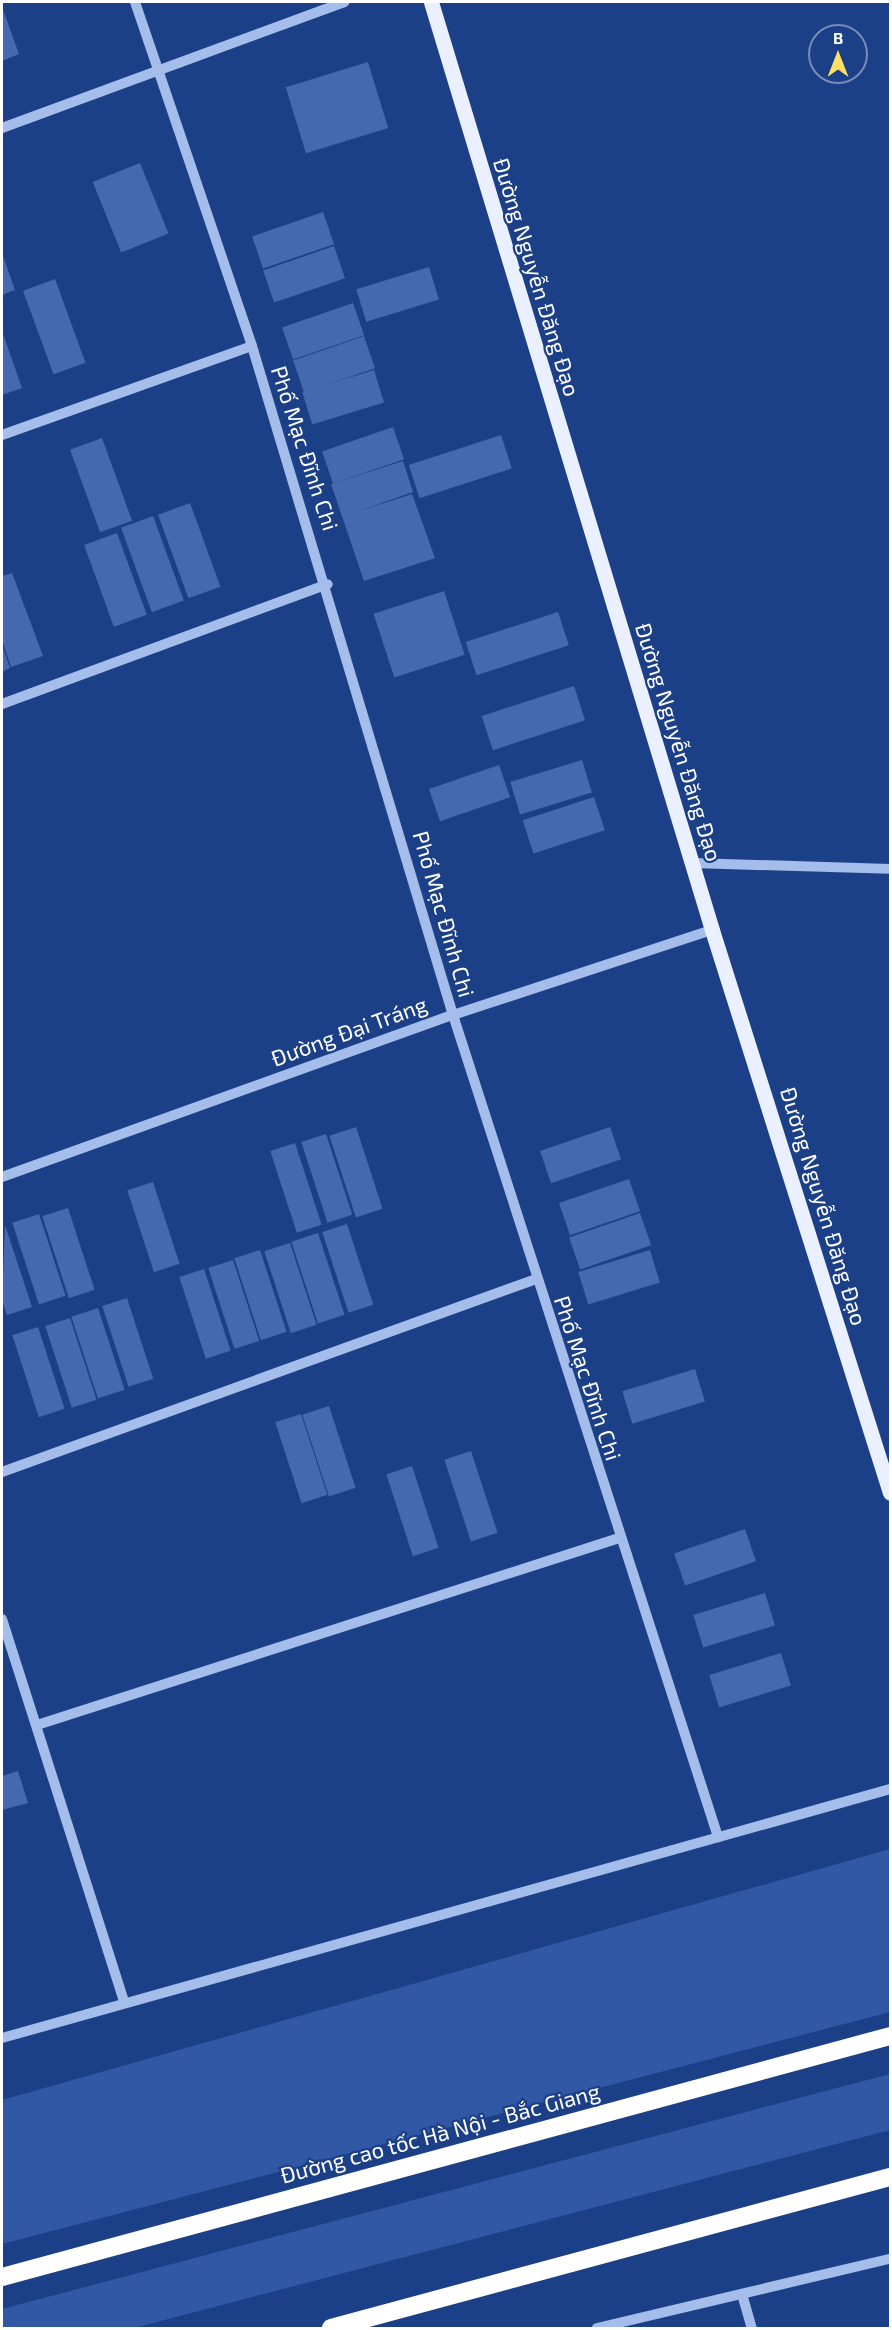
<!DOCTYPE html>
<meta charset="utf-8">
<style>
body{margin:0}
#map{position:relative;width:892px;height:2330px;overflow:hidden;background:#1c4087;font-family:"Exo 2",sans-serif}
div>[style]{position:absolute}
.green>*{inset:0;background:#3058a5}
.building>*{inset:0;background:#4469b0;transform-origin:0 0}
.minor>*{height:10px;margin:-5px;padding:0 5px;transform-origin:5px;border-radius:5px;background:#a5bdeb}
.major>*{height:15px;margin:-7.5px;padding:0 7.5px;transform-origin:7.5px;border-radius:7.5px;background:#eaf0ff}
.highway>*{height:18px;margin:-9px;padding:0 9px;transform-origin:9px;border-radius:9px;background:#fff}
span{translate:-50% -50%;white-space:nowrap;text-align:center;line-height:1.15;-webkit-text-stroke:4.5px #1c4087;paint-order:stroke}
.street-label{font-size:22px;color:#fff}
.frame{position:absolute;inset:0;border:3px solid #fff;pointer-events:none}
.north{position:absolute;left:808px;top:24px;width:60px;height:60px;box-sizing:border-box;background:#1c4087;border:2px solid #778cb7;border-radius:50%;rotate:0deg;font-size:16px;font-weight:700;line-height:24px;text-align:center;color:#fff}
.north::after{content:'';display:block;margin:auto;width:21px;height:27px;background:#fce063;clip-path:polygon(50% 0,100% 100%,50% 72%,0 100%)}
</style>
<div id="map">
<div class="green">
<i style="clip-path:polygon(890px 1849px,890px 2012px,2px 2244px,2px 2100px)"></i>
<i style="clip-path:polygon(890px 2074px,890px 2130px,134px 2328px,2px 2328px,2px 2309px)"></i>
</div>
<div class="building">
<i style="clip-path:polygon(2px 7px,19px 54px,2px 61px)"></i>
<i style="left:368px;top:62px;width:69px;height:86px;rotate:73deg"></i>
<i style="left:140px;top:163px;width:76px;height:51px;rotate:68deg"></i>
<i style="left:323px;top:212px;width:34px;height:75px;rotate:71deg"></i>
<i style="left:334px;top:246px;width:34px;height:75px;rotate:71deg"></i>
<i style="clip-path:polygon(2px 253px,15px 290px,2px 295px)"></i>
<i style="left:429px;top:267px;width:34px;height:76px;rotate:73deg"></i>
<i style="left:55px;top:279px;width:89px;height:34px;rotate:70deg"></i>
<i style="left:353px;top:303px;width:34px;height:75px;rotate:71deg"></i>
<i style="clip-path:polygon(2px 331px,22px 388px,2px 395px)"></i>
<i style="left:364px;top:336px;width:34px;height:75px;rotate:71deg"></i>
<i style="left:374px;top:370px;width:34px;height:75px;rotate:73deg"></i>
<i style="left:393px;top:427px;width:34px;height:75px;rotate:71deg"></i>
<i style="left:501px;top:435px;width:35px;height:97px;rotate:72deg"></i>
<i style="left:102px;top:438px;width:88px;height:34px;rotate:70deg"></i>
<i style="clip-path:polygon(403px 461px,413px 492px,356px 512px,412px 494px,435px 558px,364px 581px,331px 484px)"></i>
<i style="left:190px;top:503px;width:89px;height:34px;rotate:70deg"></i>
<i style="left:153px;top:516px;width:90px;height:34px;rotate:70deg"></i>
<i style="left:117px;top:533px;width:87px;height:35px;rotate:70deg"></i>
<i style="clip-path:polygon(12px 573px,43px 656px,11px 667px,2px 640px,2px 576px)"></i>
<i style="left:444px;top:591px;width:67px;height:74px;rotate:72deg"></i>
<i style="left:558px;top:612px;width:35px;height:97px;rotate:72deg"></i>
<i style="clip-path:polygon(2px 645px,10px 668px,2px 672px)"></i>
<i style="left:574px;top:686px;width:36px;height:97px;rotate:72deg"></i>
<i style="left:582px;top:760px;width:34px;height:75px;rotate:73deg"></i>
<i style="left:499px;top:765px;width:34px;height:74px;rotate:71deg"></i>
<i style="left:594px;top:797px;width:35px;height:75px;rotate:72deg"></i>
<i style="left:356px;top:1127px;width:86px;height:28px;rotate:72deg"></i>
<i style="left:610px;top:1127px;width:34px;height:74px;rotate:71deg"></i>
<i style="left:326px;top:1134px;width:85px;height:26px;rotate:72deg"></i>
<i style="left:295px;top:1143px;width:86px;height:26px;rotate:72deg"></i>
<i style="left:629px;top:1179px;width:34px;height:74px;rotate:71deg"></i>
<i style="left:153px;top:1182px;width:86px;height:27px;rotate:72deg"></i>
<i style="left:68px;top:1208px;width:86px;height:27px;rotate:72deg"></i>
<i style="left:640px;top:1213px;width:34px;height:75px;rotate:71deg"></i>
<i style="left:39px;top:1214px;width:86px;height:28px;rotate:72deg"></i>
<i style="left:347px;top:1224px;width:85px;height:26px;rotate:72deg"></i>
<i style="clip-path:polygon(5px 1225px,32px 1307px,7px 1315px,2px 1300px)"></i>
<i style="left:318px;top:1233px;width:86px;height:28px;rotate:72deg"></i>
<i style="left:290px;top:1243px;width:86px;height:27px;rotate:72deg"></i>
<i style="left:260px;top:1250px;width:86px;height:27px;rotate:72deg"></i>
<i style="left:650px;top:1250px;width:34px;height:75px;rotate:73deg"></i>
<i style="left:233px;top:1260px;width:85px;height:26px;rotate:72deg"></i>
<i style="left:204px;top:1269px;width:86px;height:26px;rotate:72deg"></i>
<i style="left:127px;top:1298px;width:85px;height:26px;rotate:72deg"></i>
<i style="left:98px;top:1308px;width:86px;height:28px;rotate:72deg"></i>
<i style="left:70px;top:1318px;width:86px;height:26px;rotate:72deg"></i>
<i style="left:38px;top:1327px;width:86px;height:27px;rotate:72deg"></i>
<i style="left:695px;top:1369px;width:34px;height:76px;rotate:73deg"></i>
<i style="left:329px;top:1406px;width:86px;height:28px;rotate:72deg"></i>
<i style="left:301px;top:1414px;width:85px;height:27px;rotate:72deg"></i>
<i style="left:471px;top:1451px;width:86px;height:28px;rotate:72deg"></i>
<i style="left:412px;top:1466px;width:86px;height:27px;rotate:72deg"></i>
<i style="left:745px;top:1529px;width:34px;height:75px;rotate:71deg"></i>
<i style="left:765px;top:1593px;width:34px;height:75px;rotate:73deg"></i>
<i style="left:781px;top:1653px;width:34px;height:75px;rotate:73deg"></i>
<i style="clip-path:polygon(18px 1771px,28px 1803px,2px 1810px,2px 1776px)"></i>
</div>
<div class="minor">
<i style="left:135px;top:2px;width:363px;rotate:71.2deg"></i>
<i style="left:252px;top:346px;width:699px;rotate:73.28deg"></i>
<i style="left:453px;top:1015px;width:864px;rotate:72.13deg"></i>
<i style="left:2px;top:128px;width:365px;rotate:-20.2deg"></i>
<i style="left:2px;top:435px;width:265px;rotate:-19.6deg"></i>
<i style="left:2px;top:704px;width:347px;rotate:-20.2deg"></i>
<i style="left:692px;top:863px;width:198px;rotate:1.7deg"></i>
<i style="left:2px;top:1177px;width:479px;rotate:-19.8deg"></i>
<i style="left:453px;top:1015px;width:273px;rotate:-18.2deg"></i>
<i style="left:2px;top:1472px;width:568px;rotate:-19.87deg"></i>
<i style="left:2px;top:1619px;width:402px;rotate:72.3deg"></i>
<i style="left:37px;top:1725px;width:611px;rotate:-17.81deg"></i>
<i style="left:2px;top:2038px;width:922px;rotate:-15.66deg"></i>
<i style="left:742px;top:2294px;width:35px;rotate:74deg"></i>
<i style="left:597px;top:2328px;width:301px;rotate:-13.3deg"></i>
</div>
<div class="major">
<i style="left:431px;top:2px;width:970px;rotate:73.15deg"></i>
<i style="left:712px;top:930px;width:590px;rotate:72.45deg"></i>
</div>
<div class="highway">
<i style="left:2px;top:2277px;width:920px;rotate:-15.18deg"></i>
<i style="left:331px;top:2328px;width:579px;rotate:-15.12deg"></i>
</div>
<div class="street-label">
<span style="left:537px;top:277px;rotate:73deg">Đường Nguyễn Đăng Đạo</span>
<span style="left:305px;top:448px;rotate:72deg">Phố Mạc Đĩnh Chi</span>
<span style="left:679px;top:742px;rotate:73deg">Đường Nguyễn Đăng Đạo</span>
<span style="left:444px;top:914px;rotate:74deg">Phố Mạc Đĩnh Chi</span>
<span style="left:349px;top:1031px;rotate:-20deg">Đường Đại Tráng</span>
<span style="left:824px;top:1206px;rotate:73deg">Đường Nguyễn Đăng Đạo</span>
<span style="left:588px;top:1378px;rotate:72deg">Phố Mạc Đĩnh Chi</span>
<span style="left:440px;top:2133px;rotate:-15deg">Đường cao tốc Hà Nội - Bắc Giang</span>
</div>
<div class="frame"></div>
<div class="north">B</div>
</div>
